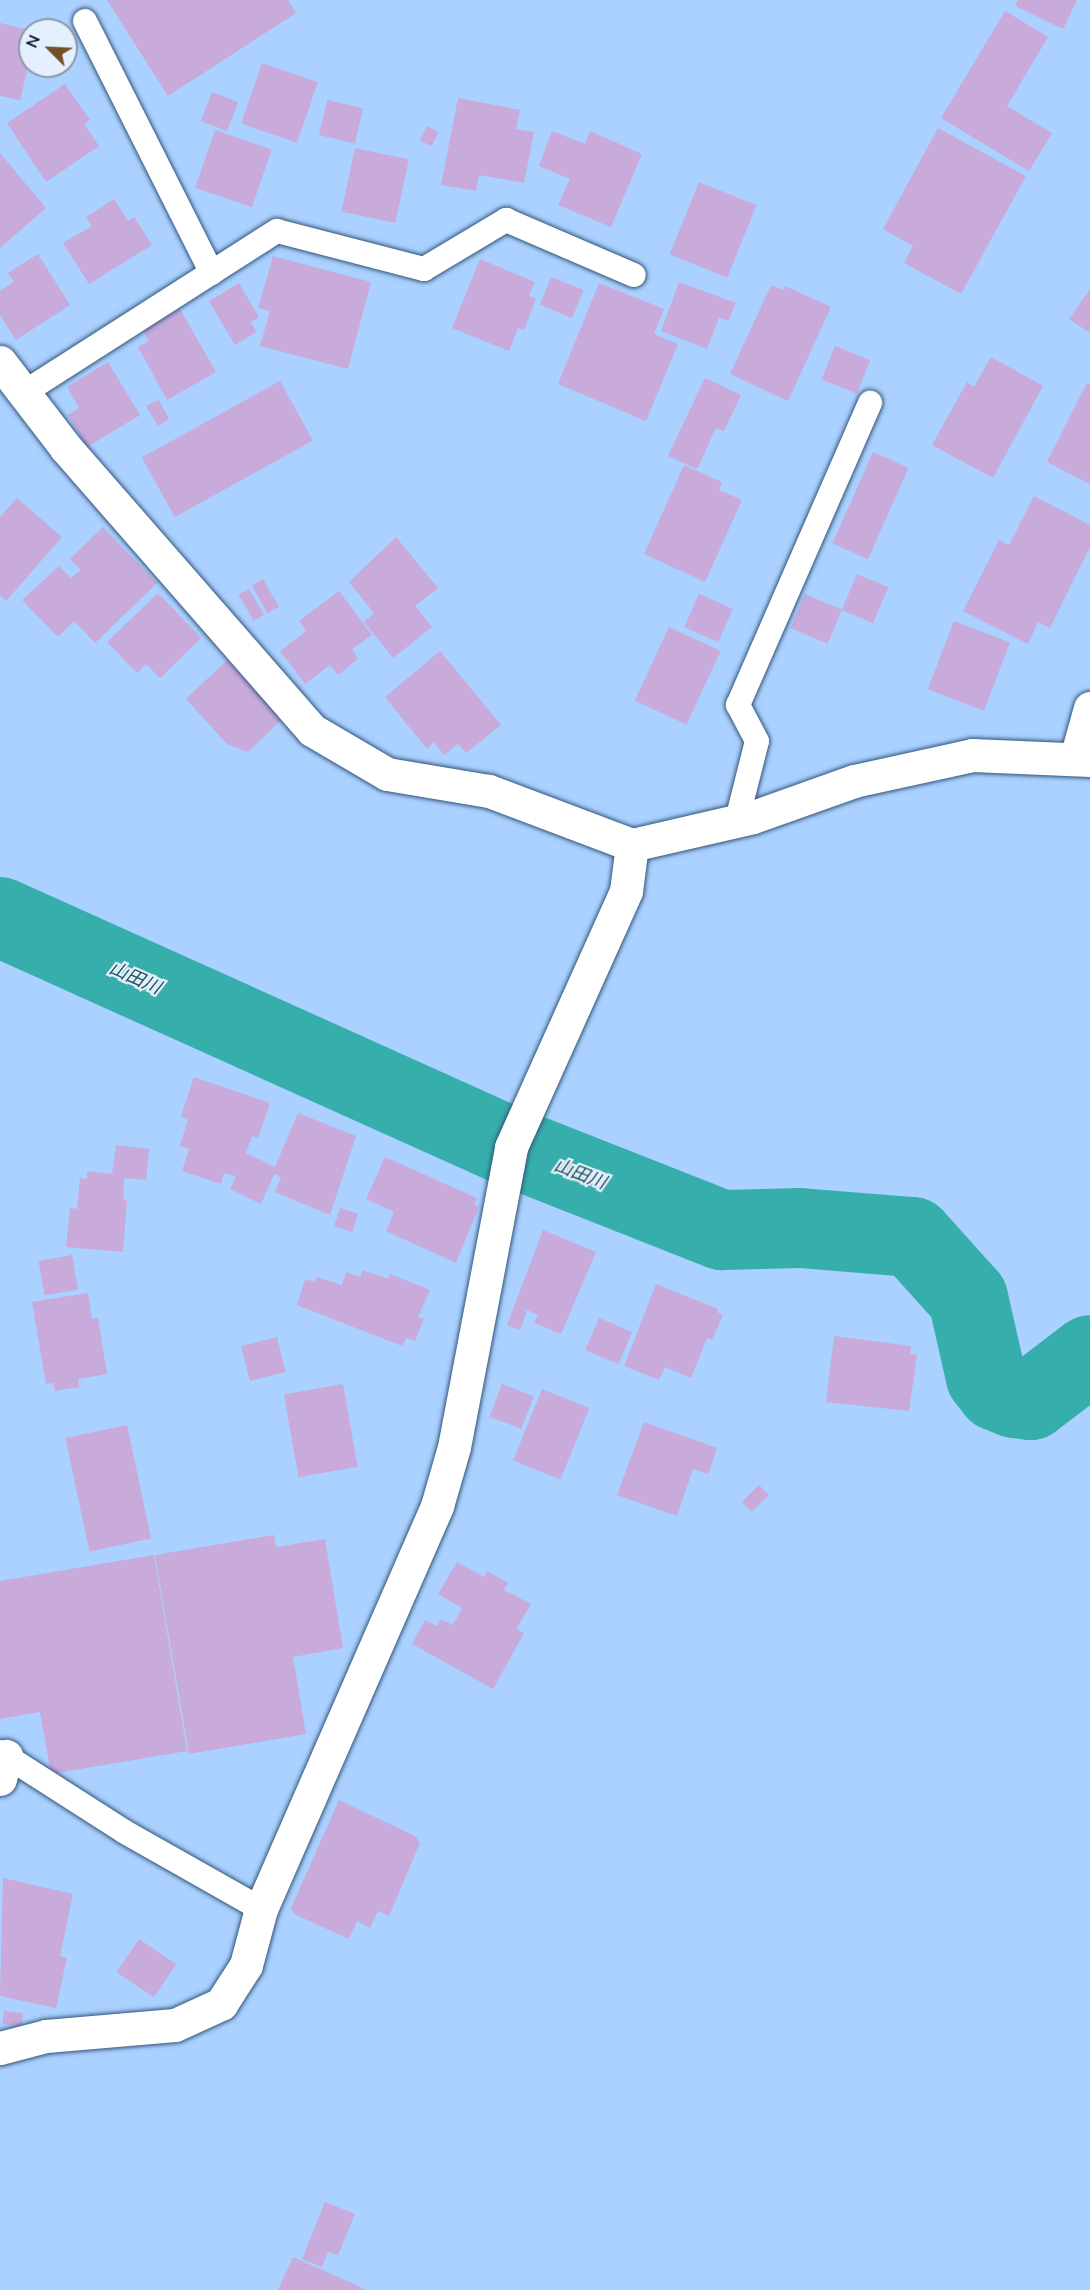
<!DOCTYPE html>
<meta charset="utf-8">
<style>
body{margin:0}
#map{position:relative;width:1090px;height:2290px;overflow:hidden;background:#aad1ff;font-family:"Nunito Sans","Noto Sans JP",sans-serif}
div>[style]{position:absolute}
.river>*{height:80px;margin:-40px;padding:0 40px;transform-origin:40px;border-radius:40px;background:#36afac}
.building>*{inset:0;background:#c8aadb;transform-origin:0 0}
.roads{filter:drop-shadow(0 0 2px #32557b) drop-shadow(0 0 2px #32557b)}
.lane>*{height:24px;margin:-12px;padding:0 12px;transform-origin:12px;border-radius:12px;background:#fff}
.street>*{height:33px;margin:-16.5px;padding:0 16.5px;transform-origin:16.5px;border-radius:16.5px;background:#fff}
span{translate:-50% -50%;white-space:nowrap;text-align:center;line-height:1.15;-webkit-text-stroke:4.5px #e4f0fe;paint-order:stroke}
.water-label{font-size:18px;color:#1e504f;font-style:italic}
.north{position:absolute;left:18px;top:18px;width:60px;height:60px;box-sizing:border-box;background:#e4f0fe;border:2px solid #8c98a7;border-radius:50%;rotate:294deg;font-size:16px;font-weight:700;line-height:24px;text-align:center;color:#071525}
.north::after{content:'';display:block;margin:auto;width:21px;height:27px;background:#715227;clip-path:polygon(50% 0,100% 100%,50% 72%,0 100%)}
</style>
<div id="map">
<div class="river">
<i style="left:0;top:917px;width:560px;rotate:24.23deg"></i>
<i style="left:511px;top:1147px;width:227px;rotate:21.5deg"></i>
<i style="left:722px;top:1230px;width:78px;rotate:-1.5deg"></i>
<i style="left:800px;top:1228px;width:113px;rotate:4.6deg"></i>
<i style="left:913px;top:1237px;width:82px;rotate:48deg"></i>
<i style="left:968px;top:1298px;width:81px;rotate:77.2deg"></i>
<i style="left:986px;top:1377px;width:18px;rotate:52deg"></i>
<i style="left:997px;top:1391px;width:18px;rotate:22deg"></i>
<i style="left:1014px;top:1398px;width:17px;rotate:7deg"></i>
<i style="left:1031px;top:1400px;width:74px;rotate:-37.3deg"></i>
</div>
<div class="building">
<i style="clip-path:polygon(107px 0,288px 0,296px 13px,168px 96px)"></i>
<i style="clip-path:polygon(1018px 0,1077px 0,1063px 29px,1015px 6px)"></i>
<i style="clip-path:polygon(1005px 11px,1048px 37px,1007px 106px,1052px 133px,1029px 171px,941px 118px)"></i>
<i style="clip-path:polygon(0 23px,30px 30px,30px 59px,20px 100px,0 96px)"></i>
<i style="left:262px;top:63px;width:59px;height:64px;rotate:19deg"></i>
<i style="clip-path:polygon(65px 84px,90px 120px,84px 124px,99px 146px,46px 182px,7px 123px)"></i>
<i style="left:212px;top:92px;width:28px;height:31px;rotate:21deg"></i>
<i style="clip-path:polygon(458px 98px,520px 110px,516px 129px,534px 132px,524px 183px,479px 175px,476px 191px,441px 185px)"></i>
<i style="left:327px;top:100px;width:37px;height:36px;rotate:13deg"></i>
<i style="left:427px;top:126px;width:13px;height:16px;rotate:27deg"></i>
<i style="clip-path:polygon(938px 128px,1026px 176px,961px 294px,904px 263px,913px 246px,883px 229px)"></i>
<i style="left:215px;top:130px;width:60px;height:61px;rotate:19deg"></i>
<i style="clip-path:polygon(552px 131px,585px 144px,590px 131px,642px 154px,611px 227px,558px 205px,570px 179px,539px 166px)"></i>
<i style="left:355px;top:148px;width:55px;height:65px;rotate:12deg"></i>
<i style="clip-path:polygon(0 153px,46px 208px,0 248px)"></i>
<i style="left:699px;top:182px;width:62px;height:78px;rotate:22deg"></i>
<i style="clip-path:polygon(114px 199px,128px 221px,134px 217px,152px 245px,89px 284px,63px 243px,92px 226px,86px 217px)"></i>
<i style="clip-path:polygon(38px 254px,70px 305px,16px 340px,0 315px,0 291px,14px 282px,8px 273px)"></i>
<i style="clip-path:polygon(273px 256px,371px 282px,348px 369px,260px 346px,270px 311px,258px 308px)"></i>
<i style="clip-path:polygon(480px 259px,535px 282px,529px 296px,536px 299px,524px 330px,518px 328px,509px 351px,452px 328px)"></i>
<i style="left:551px;top:277px;width:35px;height:30px;rotate:22deg"></i>
<i style="clip-path:polygon(679px 282px,736px 303px,728px 321px,719px 318px,707px 349px,661px 331px)"></i>
<i style="clip-path:polygon(239px 283px,259px 317px,251px 322px,256px 332px,235px 345px,209px 301px)"></i>
<i style="clip-path:polygon(599px 283px,664px 309px,654px 334px,678px 344px,646px 421px,558px 384px)"></i>
<i style="clip-path:polygon(771px 285px,784px 290px,785px 286px,831px 307px,788px 401px,730px 374px)"></i>
<i style="clip-path:polygon(1090px 289px,1090px 333px,1069px 319px)"></i>
<i style="clip-path:polygon(180px 309px,216px 372px,167px 400px,138px 347px,149px 341px,143px 331px)"></i>
<i style="left:835px;top:346px;width:38px;height:36px;rotate:22deg"></i>
<i style="clip-path:polygon(991px 357px,1043px 386px,993px 478px,932px 445px,967px 382px,974px 387px)"></i>
<i style="clip-path:polygon(108px 362px,140px 415px,87px 447px,68px 415px,79px 408px,67px 387px)"></i>
<i style="clip-path:polygon(705px 378px,741px 395px,724px 431px,716px 428px,697px 469px,668px 456px)"></i>
<i style="left:280px;top:381px;width:68px;height:158px;rotate:61deg"></i>
<i style="clip-path:polygon(1087px 383px,1090px 385px,1090px 484px,1047px 462px)"></i>
<i style="clip-path:polygon(159px 400px,169px 419px,158px 426px,146px 406px)"></i>
<i style="left:873px;top:452px;width:39px;height:100px;rotate:24deg"></i>
<i style="clip-path:polygon(684px 465px,722px 482px,719px 490px,742px 500px,705px 582px,644px 554px)"></i>
<i style="clip-path:polygon(1034px 496px,1090px 525px,1090px 547px,1050px 628px,1038px 622px,1028px 644px,963px 611px,999px 540px,1009px 545px)"></i>
<i style="clip-path:polygon(17px 498px,62px 537px,6px 601px,0 595px,0 517px)"></i>
<i style="clip-path:polygon(103px 527px,157px 583px,95px 643px,74px 621px,58px 637px,22px 600px,59px 566px,71px 578px,81px 570px,70px 559px)"></i>
<i style="clip-path:polygon(396px 537px,438px 588px,415px 606px,432px 627px,393px 658px,364px 622px,374px 613px,349px 582px)"></i>
<i style="left:857px;top:574px;width:34px;height:39px;rotate:23deg"></i>
<i style="left:263px;top:579px;width:32px;height:13px;rotate:60deg"></i>
<i style="left:249px;top:589px;width:30px;height:12px;rotate:60deg"></i>
<i style="clip-path:polygon(339px 591px,372px 635px,352px 649px,358px 659px,338px 675px,330px 665px,305px 684px,280px 651px,306px 631px,299px 621px)"></i>
<i style="clip-path:polygon(158px 593px,201px 638px,160px 678px,146px 664px,137px 673px,107px 642px)"></i>
<i style="left:699px;top:594px;width:37px;height:36px;rotate:24deg"></i>
<i style="left:805px;top:594px;width:40px;height:37px;rotate:23deg"></i>
<i style="left:954px;top:621px;width:60px;height:73px;rotate:21deg"></i>
<i style="left:669px;top:627px;width:57px;height:81px;rotate:25deg"></i>
<i style="clip-path:polygon(440px 651px,501px 725px,466px 753px,458px 744px,444px 755px,434px 742px,427px 749px,385px 697px)"></i>
<i style="clip-path:polygon(227px 660px,282px 719px,248px 752px,227px 744px,186px 699px)"></i>
<i style="clip-path:polygon(194px 1077px,270px 1103px,258px 1138px,252px 1136px,246px 1153px,275px 1167px,298px 1113px,356px 1136px,330px 1215px,275px 1192px,281px 1177px,274px 1174px,261px 1204px,230px 1189px,236px 1176px,224px 1173px,221px 1184px,182px 1171px,189px 1149px,180px 1146px,188px 1119px,181px 1116px)"></i>
<i style="clip-path:polygon(116px 1145px,149px 1149px,146px 1180px,124px 1178px,123px 1199px,127px 1200px,123px 1252px,66px 1247px,70px 1208px,77px 1209px,80px 1178px,87px 1179px,87px 1171px,112px 1174px)"></i>
<i style="clip-path:polygon(385px 1157px,477px 1198px,474px 1205px,479px 1207px,456px 1263px,386px 1231px,394px 1212px,366px 1199px)"></i>
<i style="left:340px;top:1208px;width:19px;height:19px;rotate:18deg"></i>
<i style="clip-path:polygon(543px 1230px,596px 1252px,561px 1334px,534px 1323px,538px 1315px,518px 1306px,527px 1311px,520px 1330px,507px 1325px)"></i>
<i style="left:72px;top:1255px;width:35px;height:34px;rotate:80deg"></i>
<i style="clip-path:polygon(363px 1270px,388px 1279px,390px 1274px,430px 1290px,418px 1317px,424px 1319px,415px 1341px,406px 1338px,402px 1346px,297px 1305px,305px 1279px,314px 1282px,317px 1277px,342px 1285px,346px 1272px,360px 1277px)"></i>
<i style="clip-path:polygon(656px 1284px,718px 1309px,717px 1312px,723px 1315px,712px 1340px,707px 1338px,691px 1378px,665px 1367px,659px 1380px,624px 1366px)"></i>
<i style="clip-path:polygon(88px 1293px,92px 1319px,98px 1318px,107px 1374px,78px 1379px,79px 1387px,55px 1391px,53px 1383px,46px 1384px,32px 1302px)"></i>
<i style="left:599px;top:1318px;width:36px;height:35px;rotate:23deg"></i>
<i style="clip-path:polygon(834px 1336px,911px 1346px,910px 1354px,917px 1355px,909px 1411px,826px 1402px)"></i>
<i style="left:277px;top:1337px;width:36px;height:37px;rotate:76deg"></i>
<i style="left:343px;top:1384px;width:84px;height:60px;rotate:80deg"></i>
<i style="left:502px;top:1384px;width:34px;height:35px;rotate:21deg"></i>
<i style="left:542px;top:1389px;width:51px;height:77px;rotate:22deg"></i>
<i style="clip-path:polygon(644px 1422px,717px 1448px,708px 1474px,693px 1469px,677px 1516px,617px 1495px)"></i>
<i style="left:127px;top:1425px;width:116px;height:63px;rotate:78deg"></i>
<i style="left:759px;top:1485px;width:14px;height:24px;rotate:45deg"></i>
<i style="clip-path:polygon(274px 1535px,276px 1547px,325px 1539px,343px 1648px,293px 1657px,306px 1734px,189px 1754px,155px 1555px)"></i>
<i style="clip-path:polygon(154px 1555px,187px 1751px,51px 1774px,40px 1712px,0 1719px,0 1581px)"></i>
<i style="clip-path:polygon(457px 1562px,484px 1577px,487px 1571px,508px 1583px,504px 1590px,531px 1604px,516px 1629px,524px 1633px,493px 1689px,412px 1644px,425px 1620px,437px 1626px,441px 1619px,453px 1625px,462px 1608px,438px 1594px)"></i>
<i style="clip-path:polygon(339px 1800px,415px 1836px,420px 1843px,389px 1916px,378px 1911px,370px 1928px,357px 1921px,349px 1939px,294px 1914px,291px 1908px)"></i>
<i style="clip-path:polygon(3px 1878px,73px 1894px,60px 1956px,67px 1958px,56px 2008px,0 1996px)"></i>
<i style="left:139px;top:1939px;width:45px;height:40px;rotate:34deg"></i>
<i style="left:4px;top:2011px;width:19px;height:13px;rotate:6deg"></i>
<i style="clip-path:polygon(325px 2202px,355px 2214px,338px 2255px,328px 2252px,322px 2267px,302px 2259px)"></i>
<i style="clip-path:polygon(293px 2257px,367px 2290px,278px 2290px)"></i>
</div>
<div class="roads">
<div class="lane">
<i style="left:85px;top:21px;width:282px;rotate:63.3deg"></i>
<i style="left:25px;top:392px;width:299px;rotate:-32.6deg"></i>
<i style="left:277px;top:231px;width:152px;rotate:14.5deg"></i>
<i style="left:424px;top:269px;width:96px;rotate:-30.9deg"></i>
<i style="left:506px;top:220px;width:139px;rotate:23.3deg"></i>
<i style="left:737px;top:820px;width:81px;rotate:-75.8deg"></i>
<i style="left:757px;top:741px;width:41px;rotate:-117.8deg"></i>
<i style="left:738px;top:705px;width:330px;rotate:-66.4deg"></i>
<i style="left:0;top:1752px;width:148px;rotate:32.6deg"></i>
<i style="left:125px;top:1832px;width:156px;rotate:29.5deg"></i>
</div>
<div class="street">
<i style="left:0;top:362px;width:108px;rotate:52.5deg"></i>
<i style="left:66px;top:448px;width:374px;rotate:48.9deg"></i>
<i style="left:312px;top:730px;width:87px;rotate:30.4deg"></i>
<i style="left:387px;top:774px;width:103px;rotate:9.5deg"></i>
<i style="left:489px;top:791px;width:153px;rotate:20.7deg"></i>
<i style="left:1076px;top:758px;width:52px;rotate:-74.4deg"></i>
<i style="left:0;top:1779px;width:24px;rotate:-75deg"></i>
<i style="left:0;top:2048px;width:48px;rotate:-14.6deg"></i>
<i style="left:46px;top:2036px;width:129px;rotate:-4.9deg"></i>
<i style="left:175px;top:2025px;width:51px;rotate:-24.5deg"></i>
<i style="left:221px;top:2004px;width:46px;rotate:-57.3deg"></i>
<i style="left:246px;top:1965px;width:58px;rotate:-75deg"></i>
<i style="left:261px;top:1909px;width:440px;rotate:-66.4deg"></i>
<i style="left:437px;top:1506px;width:61px;rotate:-73.9deg"></i>
<i style="left:454px;top:1447px;width:305px;rotate:-79.2deg"></i>
<i style="left:511px;top:1147px;width:281px;rotate:-65.8deg"></i>
<i style="left:626px;top:891px;width:46px;rotate:-82.6deg"></i>
<i style="left:632px;top:845px;width:124px;rotate:-13deg"></i>
<i style="left:753px;top:817px;width:107px;rotate:-19.6deg"></i>
<i style="left:854px;top:781px;width:121px;rotate:-12.4deg"></i>
<i style="left:972px;top:755px;width:118px;rotate:2.4deg"></i>
</div>
</div>
<div class="water-label">
<span style="left:135px;top:978px;rotate:24deg">山田川</span>
<span style="left:580px;top:1174px;rotate:21deg">山田川</span>
</div>
<div class="north">N</div>
</div>
